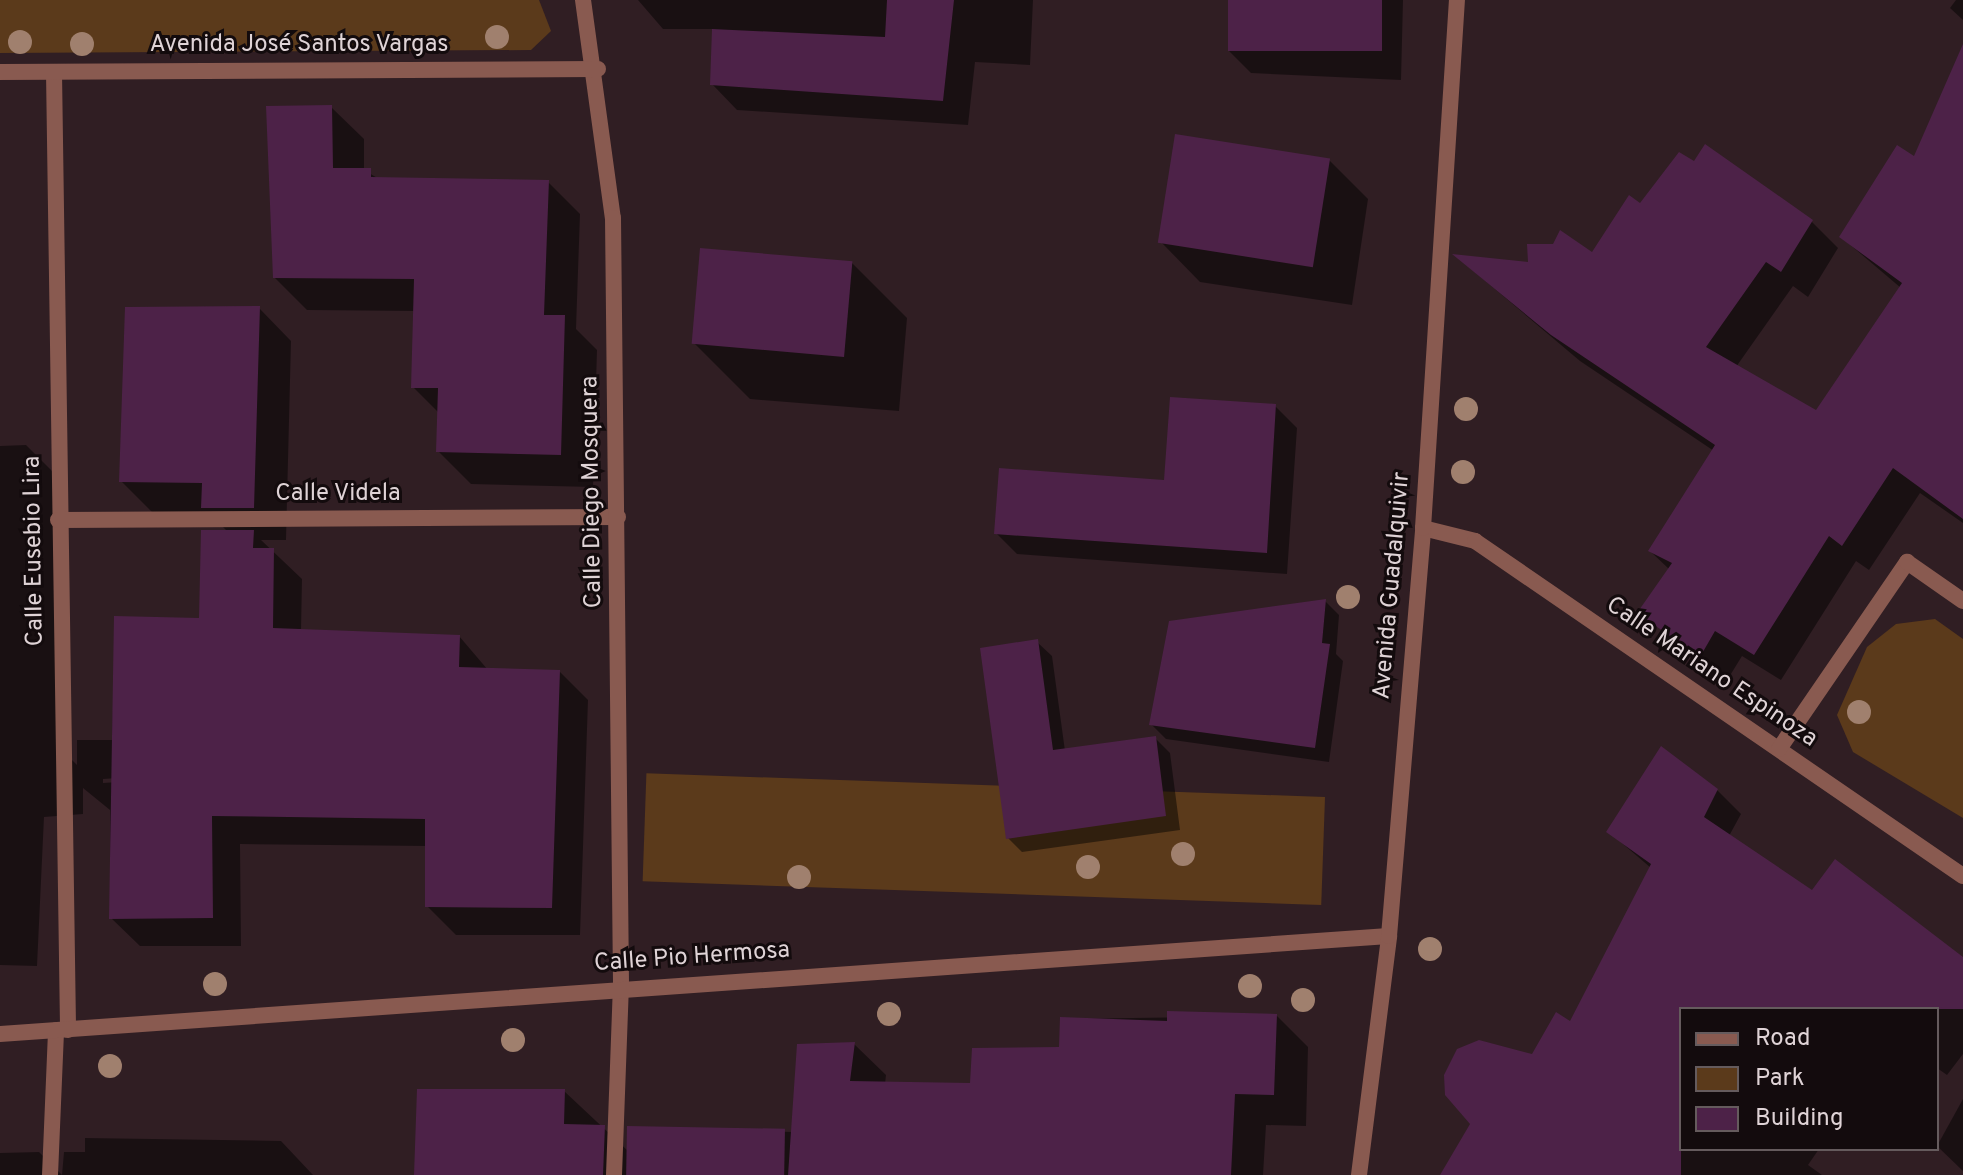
<!DOCTYPE html>
<meta charset="utf-8">
<style>
body{margin:0}
#map{position:relative;width:1963px;height:1175px;overflow:hidden;background:#301e23;font-family:Overpass,sans-serif}
div>[style]{position:absolute}
.green>*{inset:0;background:#5b3a1b;transform-origin:0 0}
.shadow>*{inset:0;background:#0007}
.building>*{inset:0;background:#4d2248;transform-origin:0 0}
.lane>*{height:16px;margin:-8px;padding:0 8px;transform-origin:8px;border-radius:8px;background:#895a50}
.street>*{height:16px;margin:-8px;padding:0 8px;transform-origin:8px;border-radius:8px;background:#895a50}
.trees>*{width:24px;height:24px;margin:-12px;border-radius:50%;background:#a0806e}
span{translate:-50% -50%;white-space:nowrap;text-align:center;line-height:1.15;-webkit-text-stroke:6px #130b0d;paint-order:stroke}
.street-label{font-size:24px;color:#dfd3d6}
.legend{position:absolute;left:1679px;top:1007px;width:260px;height:144px;box-sizing:border-box;background:#130b0d;border:2px solid #655b5d;margin:0;padding:10px 14px;list-style:none;font-size:24px;color:#dfd3d6}
.legend li{display:flex;align-items:center;gap:16px;height:40px}
.legend b{width:40px;border:2px solid #655b5d}
</style>
<div id="map">
<div class="green">
<i style="clip-path:polygon(0 0,539px 0,551px 31px,531px 50px,0 53px)"></i>
<i style="clip-path:polygon(1935px 619px,1963px 639px,1963px 818px,1853px 752px,1837px 715px,1867px 647px,1896px 624px)"></i>
<i style="left:1325px;top:797px;width:108px;height:679px;rotate:92deg"></i>
</div>
<div class="shadow">
<i style="clip-path:polygon(638px 0,1033px 0,1030px 65px,975px 62px,968px 125px,737px 110px,712px 84px,713px 29px,663px 29px)"></i>
<i style="clip-path:polygon(1230px 0,1403px 0,1401px 80px,1251px 73px,1228px 50px)"></i>
<i style="clip-path:polygon(1956px 0,1963px 0,1963px 20px,1950px 8px)"></i>
<i style="clip-path:polygon(331px 107px,364px 139px,364px 170px,379px 179px,548px 182px,580px 214px,576px 329px,597px 350px,593px 487px,471px 484px,438px 451px,439px 413px,413px 387px,415px 311px,307px 310px,275px 278px)"></i>
<i style="clip-path:polygon(1963px 147px,1963px 523px,1920px 493px,1869px 570px,1856px 561px,1781px 680px,1742px 656px,1726px 682px,1640px 613px,1670px 570px,1650px 551px,1714px 451px,1580px 361px,1457px 257px,1530px 264px,1592px 255px,1640px 205px,1811px 221px,1838px 248px,1808px 297px,1793px 286px,1736px 367px,1816px 413px,1901px 288px,1841px 237px,1915px 159px)"></i>
<i style="clip-path:polygon(1329px 160px,1368px 199px,1352px 305px,1200px 282px,1161px 242px)"></i>
<i style="clip-path:polygon(852px 263px,907px 318px,899px 411px,750px 399px,694px 343px)"></i>
<i style="clip-path:polygon(evenodd,259px 308px,291px 341px,286px 540px,261px 540px,302px 579px,301px 631px,459px 636px,488px 670px,560px 672px,588px 700px,580px 935px,456px 935px,427px 906px,427px 846px,240px 844px,241px 946px,140px 946px,111px 918px,110px 810px,83px 788px,83px 814px,44px 817px,37px 966px,0 965px,0 446px,26px 445px,56px 475px,64px 752px,77px 765px,77px 740px,112px 740px,116px 618px,201px 620px,228px 532px,210px 514px,153px 513px,121px 481px,259px 308px,118px 778px,118px 782px,103px 783px,103px 779px,118px 778px)"></i>
<i style="clip-path:polygon(1275px 406px,1297px 428px,1287px 574px,1017px 554px,996px 533px,1166px 482px)"></i>
<i style="clip-path:polygon(1325px 601px,1339px 615px,1336px 654px,1343px 661px,1329px 762px,1166px 739px,1151px 724px)"></i>
<i style="clip-path:polygon(1037px 642px,1052px 656px,1065px 751px,1155px 738px,1170px 753px,1180px 830px,1022px 852px,1008px 838px)"></i>
<i style="clip-path:polygon(1717px 790px,1741px 814px,1729px 836px,1812px 892px,1963px 960px,1963px 1054px,1947px 1075px,1937px 1068px,1937px 1009px,1681px 1009px,1681px 1149px,1819px 1149px,1808px 1165px,1822px 1175px,1442px 1175px,1533px 1057px,1571px 1023px,1651px 868px,1609px 832px)"></i>
<i style="clip-path:polygon(1277px 1016px,1308px 1047px,1306px 1126px,1266px 1125px,1263px 1175px,416px 1175px,564px 1091px,628px 1151px,629px 1128px,793px 1132px,854px 1044px,886px 1075px,885px 1084px,972px 1085px,1061px 1049px,1062px 1019px)"></i>
<i style="clip-path:polygon(1963px 1099px,1963px 1171px,1937px 1146px)"></i>
<i style="clip-path:polygon(85px 1138px,281px 1141px,313px 1175px,62px 1175px,64px 1152px,85px 1152px)"></i>
<i style="clip-path:polygon(39px 1152px,62px 1175px,0 1175px,0 1153px)"></i>
</div>
<div class="building">
<i style="clip-path:polygon(887px 0,954px 0,943px 101px,710px 85px,712px 29px,885px 37px)"></i>
<i style="left:1228px;top:0;width:154px;height:51px"></i>
<i style="clip-path:polygon(1963px 44px,1963px 519px,1893px 468px,1842px 546px,1829px 536px,1754px 655px,1715px 631px,1700px 657px,1637px 613px,1672px 563px,1648px 551px,1715px 445px,1551px 335px,1452px 254px,1528px 262px,1527px 244px,1553px 244px,1560px 230px,1592px 252px,1629px 195px,1640px 203px,1679px 152px,1694px 161px,1705px 144px,1813px 220px,1781px 272px,1766px 262px,1706px 347px,1816px 410px,1902px 283px,1839px 237px,1897px 145px,1914px 156px)"></i>
<i style="clip-path:polygon(332px 105px,333px 168px,371px 168px,371px 177px,549px 180px,544px 315px,565px 315px,561px 455px,436px 452px,438px 388px,411px 388px,414px 279px,273px 278px,266px 106px)"></i>
<i style="left:1175px;top:134px;width:157px;height:110px;rotate:9deg"></i>
<i style="left:700px;top:248px;width:153px;height:96px;rotate:5deg"></i>
<i style="clip-path:polygon(260px 306px,254px 508px,201px 508px,202px 483px,119px 482px,125px 307px)"></i>
<i style="clip-path:polygon(1170px 397px,1276px 404px,1267px 553px,994px 534px,999px 468px,1164px 480px)"></i>
<i style="clip-path:polygon(201px 530px,254px 530px,253px 548px,274px 548px,273px 628px,460px 635px,459px 667px,560px 670px,552px 908px,425px 907px,425px 819px,212px 816px,213px 918px,109px 919px,114px 616px,199px 618px)"></i>
<i style="clip-path:polygon(1326px 599px,1322px 643px,1330px 644px,1315px 748px,1149px 725px,1169px 621px)"></i>
<i style="clip-path:polygon(1038px 639px,1053px 750px,1156px 736px,1166px 816px,1006px 839px,980px 648px)"></i>
<i style="clip-path:polygon(1661px 746px,1718px 789px,1704px 817px,1812px 890px,1835px 859px,1963px 957px,1963px 1009px,1681px 1009px,1681px 1175px,1440px 1175px,1470px 1124px,1445px 1095px,1444px 1075px,1457px 1049px,1479px 1040px,1532px 1054px,1556px 1012px,1570px 1021px,1651px 864px,1606px 832px)"></i>
<i style="clip-path:polygon(1167px 1011px,1277px 1014px,1274px 1095px,1235px 1094px,1231px 1175px,788px 1175px,797px 1044px,855px 1042px,850px 1081px,970px 1083px,972px 1048px,1059px 1047px,1060px 1017px,1167px 1021px)"></i>
<i style="clip-path:polygon(417px 1089px,565px 1089px,564px 1124px,605px 1125px,603px 1175px,414px 1175px)"></i>
<i style="left:627px;top:1126px;width:158px;height:49px;rotate:1deg"></i>
</div>
<div class="lane">
<i style="left:54px;top:72px;width:958px;rotate:89.16deg"></i>
<i style="left:58px;top:520px;width:560px;rotate:-0.31deg"></i>
<i style="left:50px;top:1175px;width:145px;rotate:-87.6deg"></i>
<i style="left:614px;top:1175px;width:188px;rotate:-87.9deg"></i>
</div>
<div class="street">
<i style="left:583px;top:0;width:220px;rotate:82.2deg"></i>
<i style="left:613px;top:218px;width:769px;rotate:89.4deg"></i>
<i style="left:0;top:72px;width:598px;rotate:-0.29deg"></i>
<i style="left:1423px;top:528px;width:54px;rotate:14deg"></i>
<i style="left:1475px;top:541px;width:592px;rotate:34.47deg"></i>
<i style="left:1779px;top:749px;width:227px;rotate:-55.6deg"></i>
<i style="left:1907px;top:562px;width:68px;rotate:34.9deg"></i>
<i style="left:0;top:1034px;width:1392px;rotate:-4.04deg"></i>
<i style="left:1359px;top:1175px;width:241px;rotate:-82.8deg"></i>
<i style="left:1389px;top:936px;width:409px;rotate:-85.2deg"></i>
<i style="left:1423px;top:528px;width:529px;rotate:-86.32deg"></i>
</div>
<div class="trees">
<i style="left:497px;top:37px"></i>
<i style="left:20px;top:42px"></i>
<i style="left:82px;top:44px"></i>
<i style="left:1466px;top:409px"></i>
<i style="left:1463px;top:472px"></i>
<i style="left:1348px;top:597px"></i>
<i style="left:1859px;top:712px"></i>
<i style="left:1183px;top:854px"></i>
<i style="left:1088px;top:867px"></i>
<i style="left:799px;top:877px"></i>
<i style="left:1430px;top:949px"></i>
<i style="left:215px;top:984px"></i>
<i style="left:1250px;top:986px"></i>
<i style="left:1303px;top:1000px"></i>
<i style="left:889px;top:1014px"></i>
<i style="left:513px;top:1040px"></i>
<i style="left:110px;top:1066px"></i>
</div>
<div class="street-label">
<span style="left:299px;top:46px">Avenida José Santos Vargas</span>
<span style="left:593px;top:492px;rotate:-91deg">Calle Diego Mosquera</span>
<span style="left:338px;top:495px">Calle Videla</span>
<span style="left:35px;top:551px;rotate:-91deg">Calle Eusebio Lira</span>
<span style="left:1393px;top:586px;rotate:-85deg">Avenida Guadalquivir</span>
<span style="left:1711px;top:673px;rotate:34deg">Calle Mariano Espinoza</span>
<span style="left:692px;top:958px;rotate:-4deg">Calle Pio Hermosa</span>
</div>
<ul class="legend">
<li><b style="height:10px;background:#895a50"></b>Road</li>
<li><b style="height:22px;background:#5b3a1b"></b>Park</li>
<li><b style="height:22px;background:#4d2248"></b>Building</li>
</ul>
</div>
